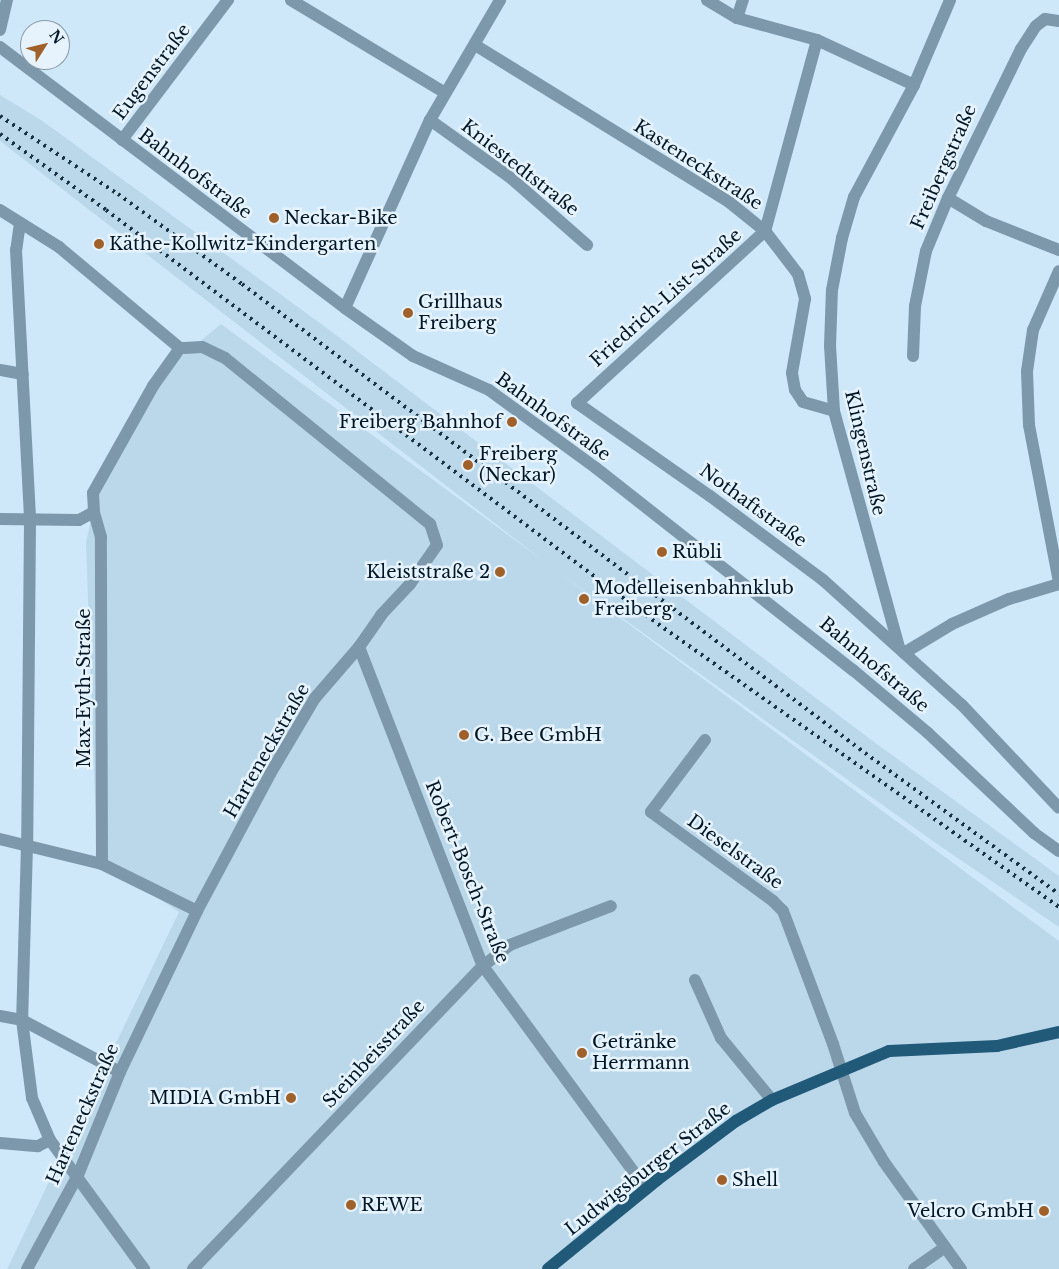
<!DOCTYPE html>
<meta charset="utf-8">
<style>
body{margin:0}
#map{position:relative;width:1059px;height:1269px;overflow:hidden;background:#cee8fa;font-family:"Libre Baskerville",serif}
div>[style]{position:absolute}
.built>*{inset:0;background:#bbd8eb}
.minor>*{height:12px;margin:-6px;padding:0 6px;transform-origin:6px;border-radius:6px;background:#7d98ab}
.major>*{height:12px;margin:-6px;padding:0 6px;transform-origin:6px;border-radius:6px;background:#215979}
.rail>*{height:4px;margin-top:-2px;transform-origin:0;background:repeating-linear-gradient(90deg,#1a3141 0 2.5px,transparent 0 7.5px)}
.dots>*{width:14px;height:14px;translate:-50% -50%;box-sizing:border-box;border:2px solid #e6f3fc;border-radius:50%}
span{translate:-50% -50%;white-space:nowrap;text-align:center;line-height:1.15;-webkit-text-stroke:5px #e6f3fc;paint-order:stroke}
.street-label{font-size:18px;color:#001626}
.poi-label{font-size:18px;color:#001626}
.left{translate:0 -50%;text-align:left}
.right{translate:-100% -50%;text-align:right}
.north{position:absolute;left:20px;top:20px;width:50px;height:50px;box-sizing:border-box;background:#e6f3fc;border:1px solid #8a9ba6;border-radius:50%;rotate:54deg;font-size:14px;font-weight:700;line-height:20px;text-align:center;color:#001626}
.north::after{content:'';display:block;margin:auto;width:18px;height:22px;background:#a0602a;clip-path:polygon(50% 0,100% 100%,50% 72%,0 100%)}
</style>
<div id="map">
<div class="built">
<i style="clip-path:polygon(0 95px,41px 120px,324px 326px,870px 739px,1059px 876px,1059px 927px,937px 844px,558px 572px,1059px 941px,1059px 1269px,7px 1269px,179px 912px,97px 858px,86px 542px,101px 477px,167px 369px,221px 324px,545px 562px,0 141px)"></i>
</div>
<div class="minor">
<i style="left:291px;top:0;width:180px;rotate:31.1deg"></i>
<i style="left:707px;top:0;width:35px;rotate:31deg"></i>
<i style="left:737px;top:18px;width:83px;rotate:15.4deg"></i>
<i style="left:817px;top:40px;width:107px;rotate:24.9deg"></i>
<i style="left:737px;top:18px;width:19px;rotate:-72deg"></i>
<i style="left:0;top:30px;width:31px;rotate:-77deg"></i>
<i style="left:817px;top:40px;width:198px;rotate:105.2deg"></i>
<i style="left:765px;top:231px;width:255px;rotate:137.5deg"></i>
<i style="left:577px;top:403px;width:162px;rotate:35deg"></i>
<i style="left:710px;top:496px;width:141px;rotate:36.6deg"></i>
<i style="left:823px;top:580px;width:187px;rotate:42deg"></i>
<i style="left:962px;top:705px;width:141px;rotate:46.7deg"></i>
<i style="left:475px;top:45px;width:299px;rotate:31.7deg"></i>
<i style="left:729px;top:202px;width:46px;rotate:38.9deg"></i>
<i style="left:765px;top:231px;width:54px;rotate:52.5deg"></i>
<i style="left:798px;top:274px;width:26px;rotate:74deg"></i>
<i style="left:805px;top:299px;width:75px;rotate:100deg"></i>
<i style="left:792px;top:373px;width:17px;rotate:80deg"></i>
<i style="left:795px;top:390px;width:14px;rotate:56deg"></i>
<i style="left:803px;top:402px;width:32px;rotate:16deg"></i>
<i style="left:0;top:47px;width:433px;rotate:37.1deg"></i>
<i style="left:345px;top:308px;width:83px;rotate:35.2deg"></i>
<i style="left:413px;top:356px;width:83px;rotate:24.1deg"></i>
<i style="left:489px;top:390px;width:132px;rotate:36.1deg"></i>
<i style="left:596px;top:468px;width:327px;rotate:38.2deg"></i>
<i style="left:853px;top:670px;width:98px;rotate:40deg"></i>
<i style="left:928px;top:733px;width:146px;rotate:43.3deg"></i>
<i style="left:1034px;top:833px;width:31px;rotate:36deg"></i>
<i style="left:430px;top:120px;width:101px;rotate:35.7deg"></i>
<i style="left:512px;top:179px;width:100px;rotate:41.3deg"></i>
<i style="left:122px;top:140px;width:176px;rotate:-52.9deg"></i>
<i style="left:948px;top:198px;width:44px;rotate:31.2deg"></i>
<i style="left:986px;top:221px;width:79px;rotate:21.7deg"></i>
<i style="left:0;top:210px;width:70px;rotate:32.1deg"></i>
<i style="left:59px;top:247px;width:158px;rotate:39.9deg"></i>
<i style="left:20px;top:223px;width:27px;rotate:98deg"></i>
<i style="left:16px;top:250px;width:271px;rotate:87deg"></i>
<i style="left:30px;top:521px;width:324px;rotate:90.5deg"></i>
<i style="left:27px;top:845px;width:175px;rotate:91.6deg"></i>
<i style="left:22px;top:1020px;width:79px;rotate:82.7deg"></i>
<i style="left:32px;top:1098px;width:46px;rotate:66.8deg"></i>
<i style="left:50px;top:1140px;width:160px;rotate:53.9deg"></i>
<i style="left:1059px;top:271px;width:64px;rotate:113.8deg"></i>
<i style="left:1033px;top:330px;width:41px;rotate:98.3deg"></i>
<i style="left:1027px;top:371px;width:54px;rotate:87.9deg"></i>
<i style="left:1029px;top:425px;width:161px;rotate:79.2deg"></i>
<i style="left:345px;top:308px;width:206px;rotate:-65.7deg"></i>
<i style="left:430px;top:120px;width:139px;rotate:-59.7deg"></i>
<i style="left:913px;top:356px;width:50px;rotate:-87.7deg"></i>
<i style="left:915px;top:306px;width:56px;rotate:-78.7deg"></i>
<i style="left:926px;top:251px;width:57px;rotate:-67.5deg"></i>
<i style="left:948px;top:198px;width:166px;rotate:-63.9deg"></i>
<i style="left:1021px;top:49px;width:27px;rotate:-57deg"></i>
<i style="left:1036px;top:26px;width:11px;rotate:-38deg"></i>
<i style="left:1045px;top:19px;width:14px;rotate:8deg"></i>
<i style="left:0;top:370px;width:23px;rotate:10deg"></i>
<i style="left:0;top:519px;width:79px;rotate:0.7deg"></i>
<i style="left:79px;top:520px;width:17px;rotate:-28deg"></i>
<i style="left:359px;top:647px;width:342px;rotate:68.8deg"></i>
<i style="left:483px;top:966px;width:276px;rotate:53.8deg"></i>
<i style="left:899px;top:647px;width:245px;rotate:-105.4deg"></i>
<i style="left:834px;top:411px;width:65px;rotate:-93.5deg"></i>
<i style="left:830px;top:346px;width:56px;rotate:-88deg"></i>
<i style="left:832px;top:290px;width:53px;rotate:-79.1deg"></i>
<i style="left:842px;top:238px;width:43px;rotate:-73.7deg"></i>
<i style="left:854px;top:197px;width:127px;rotate:-61.8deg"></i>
<i style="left:914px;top:85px;width:92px;rotate:-67deg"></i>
<i style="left:904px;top:653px;width:56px;rotate:-31.1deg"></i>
<i style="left:952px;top:624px;width:62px;rotate:-23.7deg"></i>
<i style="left:1009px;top:599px;width:52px;rotate:-16.7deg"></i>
<i style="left:705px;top:740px;width:90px;rotate:126.9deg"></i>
<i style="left:651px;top:812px;width:151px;rotate:36.1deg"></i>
<i style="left:773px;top:901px;width:14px;rotate:45deg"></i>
<i style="left:783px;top:911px;width:142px;rotate:69.4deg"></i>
<i style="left:833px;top:1044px;width:72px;rotate:72.3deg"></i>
<i style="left:855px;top:1113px;width:57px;rotate:59.4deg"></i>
<i style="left:884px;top:1162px;width:132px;rotate:54.3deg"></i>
<i style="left:0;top:839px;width:105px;rotate:13.8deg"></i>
<i style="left:102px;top:864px;width:106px;rotate:26.3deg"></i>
<i style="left:102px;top:864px;width:327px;rotate:-90.2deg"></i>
<i style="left:101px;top:537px;width:26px;rotate:-106deg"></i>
<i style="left:94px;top:512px;width:19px;rotate:-93deg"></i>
<i style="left:93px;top:493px;width:123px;rotate:-60.7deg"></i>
<i style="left:153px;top:386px;width:47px;rotate:-54.6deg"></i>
<i style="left:695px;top:980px;width:64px;rotate:65.9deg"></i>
<i style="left:721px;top:1038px;width:80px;rotate:50.6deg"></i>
<i style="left:0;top:1016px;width:22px;rotate:10deg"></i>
<i style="left:22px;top:1020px;width:111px;rotate:28deg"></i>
<i style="left:0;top:1143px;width:38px;rotate:5deg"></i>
<i style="left:38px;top:1146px;width:13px;rotate:-27deg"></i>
<i style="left:27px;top:1269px;width:107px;rotate:-61.5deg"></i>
<i style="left:78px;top:1175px;width:111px;rotate:-67.8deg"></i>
<i style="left:120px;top:1072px;width:178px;rotate:-64.4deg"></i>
<i style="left:197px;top:911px;width:155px;rotate:-61.9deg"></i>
<i style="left:270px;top:774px;width:88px;rotate:-59.4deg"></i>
<i style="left:315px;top:698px;width:67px;rotate:-49.2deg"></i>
<i style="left:359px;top:647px;width:39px;rotate:-55deg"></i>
<i style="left:381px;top:615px;width:42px;rotate:-46.9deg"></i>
<i style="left:410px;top:584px;width:47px;rotate:-55.3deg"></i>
<i style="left:437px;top:545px;width:22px;rotate:-108deg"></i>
<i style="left:430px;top:524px;width:264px;rotate:-141deg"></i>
<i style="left:225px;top:358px;width:25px;rotate:-154deg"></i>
<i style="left:202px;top:347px;width:22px;rotate:177deg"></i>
<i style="left:193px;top:1269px;width:419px;rotate:-46.3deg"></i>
<i style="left:483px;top:966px;width:34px;rotate:-38deg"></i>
<i style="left:510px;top:945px;width:108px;rotate:-21.1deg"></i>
<i style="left:914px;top:1269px;width:38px;rotate:-35deg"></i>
</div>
<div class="major">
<i style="left:548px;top:1269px;width:141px;rotate:-39.2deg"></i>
<i style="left:657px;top:1180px;width:99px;rotate:-36.8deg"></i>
<i style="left:736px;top:1121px;width:42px;rotate:-30.3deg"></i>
<i style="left:772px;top:1100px;width:127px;rotate:-22.7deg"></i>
<i style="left:889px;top:1051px;width:108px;rotate:-2.7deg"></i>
<i style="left:997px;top:1046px;width:64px;rotate:-12.7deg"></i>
</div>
<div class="rail">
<i style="left:0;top:116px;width:141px;rotate:33.5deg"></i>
<i style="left:118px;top:194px;width:153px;rotate:36deg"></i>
<i style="left:242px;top:284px;width:780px;rotate:36.97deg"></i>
<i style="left:865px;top:753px;width:240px;rotate:36deg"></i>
<i style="left:0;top:134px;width:130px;rotate:35.6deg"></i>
<i style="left:106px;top:210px;width:690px;rotate:36.87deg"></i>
<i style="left:658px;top:624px;width:491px;rotate:35.2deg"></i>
</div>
<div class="dots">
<i style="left:274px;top:218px;background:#a0602a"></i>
<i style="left:99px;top:244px;background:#a0602a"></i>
<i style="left:408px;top:313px;background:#a0602a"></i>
<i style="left:512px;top:422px;background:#a0602a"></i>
<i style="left:468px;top:465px;background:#a0602a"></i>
<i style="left:662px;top:552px;background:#a0602a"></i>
<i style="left:500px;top:572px;background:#a0602a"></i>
<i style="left:584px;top:599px;background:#a0602a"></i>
<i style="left:464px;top:735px;background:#a0602a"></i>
<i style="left:582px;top:1053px;background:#a0602a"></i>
<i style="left:291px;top:1098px;background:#a0602a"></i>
<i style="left:722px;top:1180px;background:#a0602a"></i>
<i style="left:351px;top:1205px;background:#a0602a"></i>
<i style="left:1044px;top:1211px;background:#a0602a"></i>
</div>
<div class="street-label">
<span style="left:152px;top:72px;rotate:-53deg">Eugenstraße</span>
<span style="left:698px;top:165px;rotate:33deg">Kasteneckstraße</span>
<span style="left:944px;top:167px;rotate:-66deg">Freibergstraße</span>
<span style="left:520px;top:168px;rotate:38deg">Kniestedtstraße</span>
<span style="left:195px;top:174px;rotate:37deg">Bahnhofstraße</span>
<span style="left:666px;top:298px;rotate:-42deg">Friedrich-List-Straße</span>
<span style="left:553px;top:417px;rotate:36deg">Bahnhofstraße</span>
<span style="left:865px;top:453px;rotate:77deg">Klingenstraße</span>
<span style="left:753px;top:506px;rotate:36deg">Nothaftstraße</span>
<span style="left:874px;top:665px;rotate:40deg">Bahnhofstraße</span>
<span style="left:84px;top:688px;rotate:-90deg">Max-Eyth-Straße</span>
<span style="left:267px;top:751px;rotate:-60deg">Harteneckstraße</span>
<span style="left:735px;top:852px;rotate:36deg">Dieselstraße</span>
<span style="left:467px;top:872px;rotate:68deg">Robert-Bosch-Straße</span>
<span style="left:374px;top:1054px;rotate:-47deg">Steinbeisstraße</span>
<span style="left:83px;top:1114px;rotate:-66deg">Harteneckstraße</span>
<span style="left:648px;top:1169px;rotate:-38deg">Ludwigsburger Straße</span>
</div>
<div class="poi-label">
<span class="left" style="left:284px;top:218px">Neckar-Bike</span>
<span class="left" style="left:109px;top:244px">Käthe-Kollwitz-Kindergarten</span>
<span class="left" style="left:418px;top:313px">Grillhaus<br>Freiberg</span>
<span class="right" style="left:502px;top:422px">Freiberg Bahnhof</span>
<span class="left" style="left:479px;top:465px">Freiberg<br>(Neckar)</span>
<span class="left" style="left:672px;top:552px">Rübli</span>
<span class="right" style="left:490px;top:572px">Kleiststraße 2</span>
<span class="left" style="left:594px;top:599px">Modelleisenbahnklub<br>Freiberg</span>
<span class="left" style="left:474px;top:735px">G. Bee GmbH</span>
<span class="left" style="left:592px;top:1053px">Getränke<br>Herrmann</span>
<span class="right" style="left:281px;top:1098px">MIDIA GmbH</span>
<span class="left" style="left:732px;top:1180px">Shell</span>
<span class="left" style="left:361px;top:1205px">REWE</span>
<span class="right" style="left:1034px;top:1211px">Velcro GmbH</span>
</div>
<div class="north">N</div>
</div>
